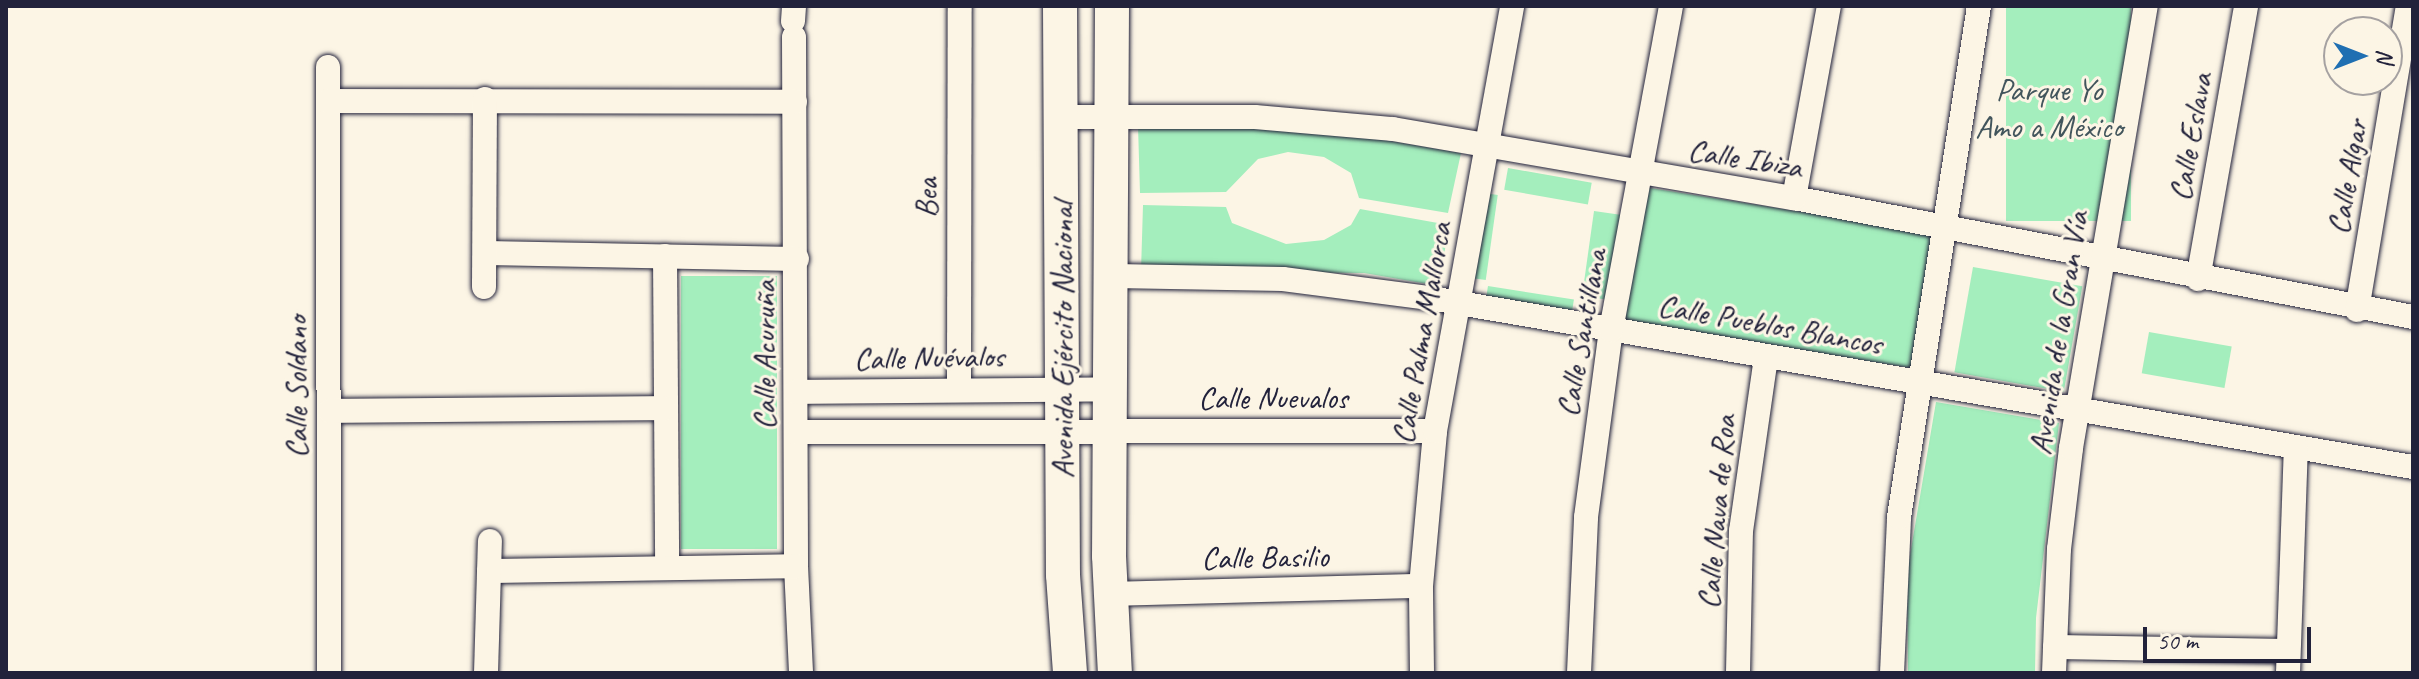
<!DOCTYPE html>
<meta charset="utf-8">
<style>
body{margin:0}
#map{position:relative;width:2419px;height:679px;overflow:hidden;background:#fcf5e5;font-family:Caveat,sans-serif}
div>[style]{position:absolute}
.green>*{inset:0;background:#a4eebd;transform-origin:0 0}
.roads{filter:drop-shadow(0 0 2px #22223b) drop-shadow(0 0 2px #22223b)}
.street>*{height:24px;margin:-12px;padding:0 12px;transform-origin:12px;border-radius:12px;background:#fcf5e5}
.secondary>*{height:34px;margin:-17px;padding:0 17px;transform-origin:17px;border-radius:17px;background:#fcf5e5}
span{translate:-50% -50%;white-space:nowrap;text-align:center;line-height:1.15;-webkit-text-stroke:6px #fcf5e5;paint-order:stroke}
.park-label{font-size:32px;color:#42555c}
.street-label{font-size:32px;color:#22223b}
.frame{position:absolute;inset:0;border:8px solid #22223b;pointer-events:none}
.north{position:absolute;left:2323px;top:16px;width:80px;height:80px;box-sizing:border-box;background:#fcf5e5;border:2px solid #a5a1a1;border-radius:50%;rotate:90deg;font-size:22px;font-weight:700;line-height:32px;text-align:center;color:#22223b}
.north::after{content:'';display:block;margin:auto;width:28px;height:36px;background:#1f6fb2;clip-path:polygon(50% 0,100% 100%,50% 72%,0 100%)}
.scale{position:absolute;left:2143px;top:627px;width:168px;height:36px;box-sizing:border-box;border:4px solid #22223b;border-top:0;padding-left:10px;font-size:24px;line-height:28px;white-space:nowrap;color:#22223b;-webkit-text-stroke:6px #fcf5e5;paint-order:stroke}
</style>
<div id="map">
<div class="green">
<i style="left:2006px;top:6px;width:125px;height:215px"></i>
<i style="clip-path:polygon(1138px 126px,1313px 128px,1461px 153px,1448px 213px,1359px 198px,1351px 173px,1324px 157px,1288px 152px,1258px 159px,1226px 192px,1140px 193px)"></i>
<i style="left:1508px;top:168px;width:85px;height:22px;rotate:10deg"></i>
<i style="left:1644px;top:187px;width:299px;height:137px;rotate:9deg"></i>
<i style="left:1470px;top:191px;width:28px;height:86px;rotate:8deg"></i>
<i style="clip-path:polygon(1143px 205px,1226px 207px,1232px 223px,1286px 244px,1324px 240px,1351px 225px,1360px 209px,1449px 225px,1439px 286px,1364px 273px,1141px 271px)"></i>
<i style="left:1594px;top:211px;width:28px;height:86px;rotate:8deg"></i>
<i style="left:1973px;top:267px;width:111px;height:107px;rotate:10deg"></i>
<i style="left:681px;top:276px;width:96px;height:273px"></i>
<i style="left:1488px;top:286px;width:87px;height:27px;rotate:9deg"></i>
<i style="left:2149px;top:332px;width:84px;height:42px;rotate:10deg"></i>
<i style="clip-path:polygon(1936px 402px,2059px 423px,2036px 618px,2035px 673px,1908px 673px,1907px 573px)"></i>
</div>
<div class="roads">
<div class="street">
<i style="left:793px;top:21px;width:15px;rotate:-86deg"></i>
<i style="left:794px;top:37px;width:529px;rotate:89.78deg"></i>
<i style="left:796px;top:566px;width:107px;rotate:87.3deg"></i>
<i style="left:328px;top:67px;width:606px;rotate:89.91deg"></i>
<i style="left:328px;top:101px;width:467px;rotate:0.1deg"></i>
<i style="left:1062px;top:117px;width:193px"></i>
<i style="left:1255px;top:117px;width:139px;rotate:5deg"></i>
<i style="left:1393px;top:129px;width:407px;rotate:9.8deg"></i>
<i style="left:1794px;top:198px;width:630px;rotate:10.88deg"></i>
<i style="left:1794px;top:198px;width:195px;rotate:-79.7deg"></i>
<i style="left:486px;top:253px;width:311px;rotate:1.1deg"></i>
<i style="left:665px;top:256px;width:311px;rotate:89.6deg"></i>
<i style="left:1114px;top:276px;width:169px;rotate:1deg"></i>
<i style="left:1283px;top:279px;width:148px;rotate:7.4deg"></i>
<i style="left:1430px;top:298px;width:997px;rotate:9.76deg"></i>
<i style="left:2198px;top:279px;width:277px;rotate:-80deg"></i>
<i style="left:484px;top:287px;width:188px;rotate:-89.7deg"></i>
<i style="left:2357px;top:310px;width:308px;rotate:-80.5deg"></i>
<i style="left:959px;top:390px;width:384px;rotate:-89.9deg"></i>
<i style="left:796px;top:392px;width:315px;rotate:-0.5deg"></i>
<i style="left:330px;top:411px;width:334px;rotate:-0.5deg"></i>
<i style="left:796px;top:432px;width:639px;rotate:-0.09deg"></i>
<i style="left:489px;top:571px;width:307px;rotate:-0.9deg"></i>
<i style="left:1111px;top:594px;width:310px;rotate:-1.5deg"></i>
<i style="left:2055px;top:647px;width:233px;rotate:1deg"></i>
<i style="left:486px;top:673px;width:132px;rotate:-88.3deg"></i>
<i style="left:1422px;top:673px;width:87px;rotate:-90.7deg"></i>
<i style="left:1421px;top:586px;width:156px;rotate:-84.8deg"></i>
<i style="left:1435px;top:431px;width:432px;rotate:-79.7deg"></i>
<i style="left:1579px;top:673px;width:156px;rotate:-87.4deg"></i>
<i style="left:1586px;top:517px;width:189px;rotate:-82.4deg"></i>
<i style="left:1611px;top:330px;width:330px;rotate:-79.5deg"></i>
<i style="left:1738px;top:673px;width:142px;rotate:-88.8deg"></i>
<i style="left:1741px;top:531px;width:175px;rotate:-81.8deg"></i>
<i style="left:1892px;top:673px;width:156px;rotate:-87.4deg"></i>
<i style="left:1899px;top:517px;width:517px;rotate:-81.1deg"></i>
<i style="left:2054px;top:673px;width:124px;rotate:-87.7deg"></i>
<i style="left:2059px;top:549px;width:102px;rotate:-83.2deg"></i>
<i style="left:2071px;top:448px;width:448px;rotate:-80.4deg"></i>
<i style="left:2288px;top:673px;width:226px;rotate:-88deg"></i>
</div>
<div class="secondary">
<i style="left:1060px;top:6px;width:569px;rotate:89.7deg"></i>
<i style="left:1063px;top:575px;width:98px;rotate:85.9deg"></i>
<i style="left:1112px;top:6px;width:550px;rotate:90.31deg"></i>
<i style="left:1109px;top:556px;width:117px;rotate:87.1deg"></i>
</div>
</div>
<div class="park-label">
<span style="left:2049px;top:109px">Parque Yo<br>Amo a México</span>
</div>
<div class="street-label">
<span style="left:2191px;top:137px;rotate:-80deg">Calle Eslava</span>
<span style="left:1745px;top:159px;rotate:9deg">Calle Ibiza</span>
<span style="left:2348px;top:177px;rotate:-80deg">Calle Algar</span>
<span style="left:927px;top:198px;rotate:-90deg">Bea</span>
<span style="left:1770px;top:325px;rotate:10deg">Calle Pueblos Blancos</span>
<span style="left:1422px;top:333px;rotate:-80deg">Calle Palma Mallorca</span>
<span style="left:1582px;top:333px;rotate:-80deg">Calle Santillana</span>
<span style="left:2059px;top:333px;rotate:-81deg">Avenida de la Gran Vía</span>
<span style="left:1063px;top:340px;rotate:-90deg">Avenida Ejército Nacional</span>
<span style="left:765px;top:355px;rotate:-90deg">Calle Acuruña</span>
<span style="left:929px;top:358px;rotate:-1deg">Calle Nuévalos</span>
<span style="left:297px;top:387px;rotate:-90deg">Calle Soldano</span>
<span style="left:1273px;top:398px">Calle Nuevalos</span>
<span style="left:1717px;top:512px;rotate:-85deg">Calle Nava de Roa</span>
<span style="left:1265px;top:558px;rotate:-1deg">Calle Basilio</span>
</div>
<div class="frame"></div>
<div class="north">N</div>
<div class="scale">50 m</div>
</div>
